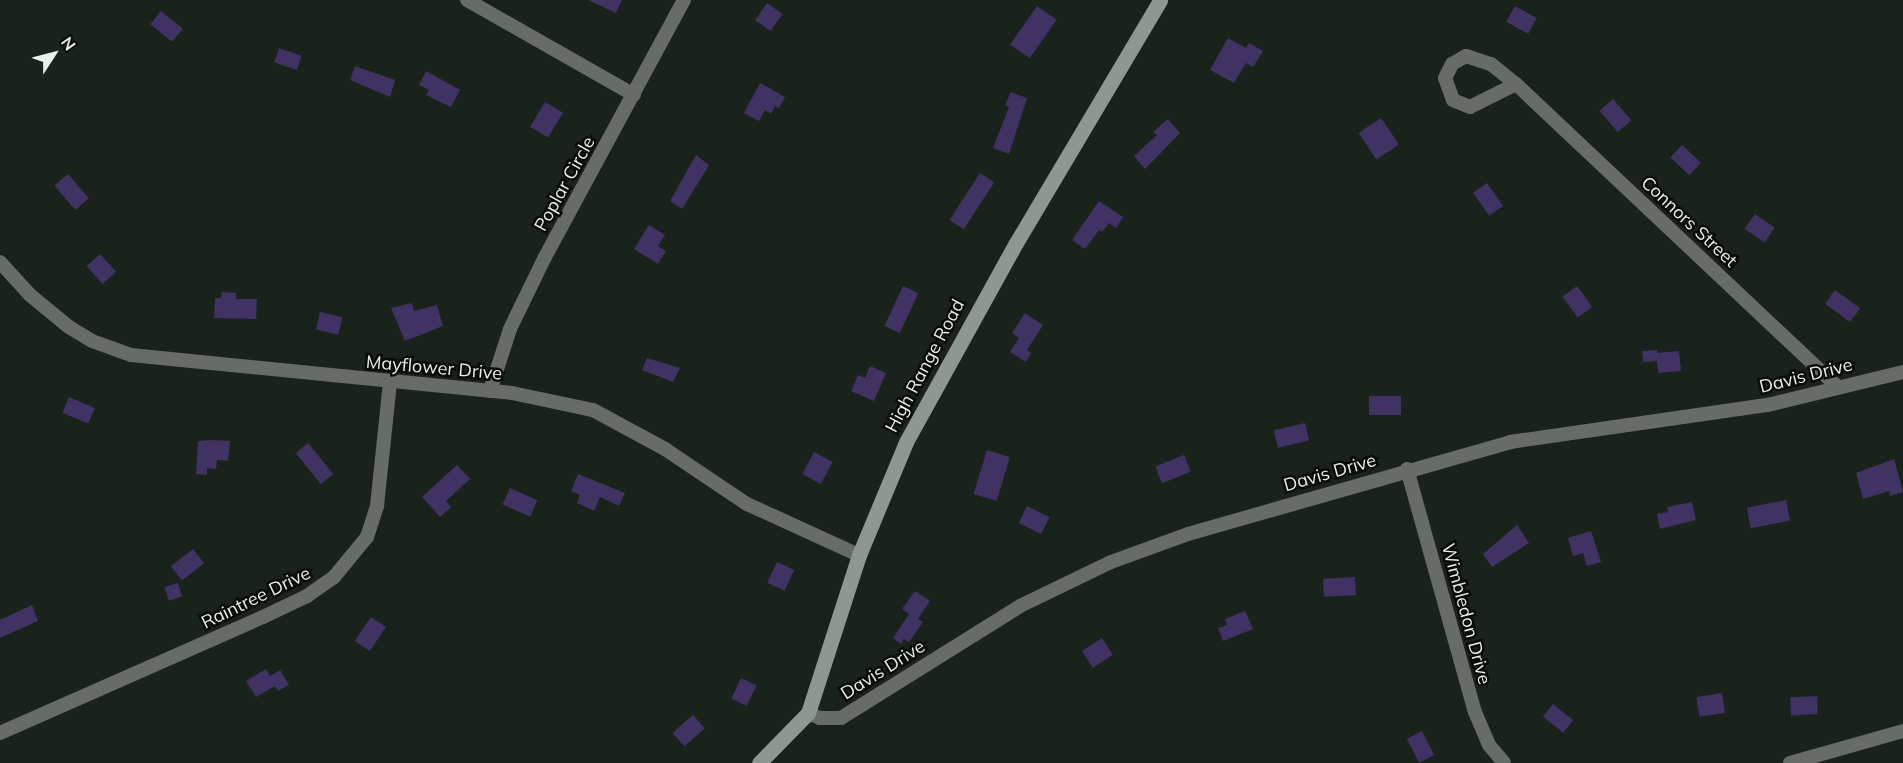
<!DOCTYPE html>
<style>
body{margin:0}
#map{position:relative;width:1903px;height:763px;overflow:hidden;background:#1a231b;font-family:Mulish,sans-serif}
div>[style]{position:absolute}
.building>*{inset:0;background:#403262;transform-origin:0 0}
.street>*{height:14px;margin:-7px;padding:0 7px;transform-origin:7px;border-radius:7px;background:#676c68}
.secondary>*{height:15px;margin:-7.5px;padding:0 7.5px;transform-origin:7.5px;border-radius:7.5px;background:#909790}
span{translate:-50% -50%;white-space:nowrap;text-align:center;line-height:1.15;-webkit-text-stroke:5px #080b08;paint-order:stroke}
.street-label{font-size:18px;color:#e9efea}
.north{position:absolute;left:24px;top:24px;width:60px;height:60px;-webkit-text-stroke:4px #080b08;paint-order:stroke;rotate:54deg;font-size:16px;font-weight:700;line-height:24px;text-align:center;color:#e9efea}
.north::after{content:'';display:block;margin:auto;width:21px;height:27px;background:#e9efea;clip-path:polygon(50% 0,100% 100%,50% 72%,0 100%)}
</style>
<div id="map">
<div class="building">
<i style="clip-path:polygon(588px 0,622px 0,616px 13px)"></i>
<i style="left:767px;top:3px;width:19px;height:21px;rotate:35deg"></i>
<i style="left:1037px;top:6px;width:24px;height:47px;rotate:35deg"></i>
<i style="left:1515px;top:6px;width:25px;height:18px;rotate:29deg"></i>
<i style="left:161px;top:11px;width:28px;height:17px;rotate:39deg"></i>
<i style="clip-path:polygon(1228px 38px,1246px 48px,1249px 43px,1263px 51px,1253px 67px,1246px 63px,1234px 83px,1210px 70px)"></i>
<i style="left:279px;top:48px;width:24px;height:15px;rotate:19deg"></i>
<i style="clip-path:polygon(355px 66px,395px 80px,390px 97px,350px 80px)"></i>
<i style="clip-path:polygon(426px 71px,460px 90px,451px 107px,426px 95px,429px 90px,419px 85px)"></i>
<i style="clip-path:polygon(760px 83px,785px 97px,779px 108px,775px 106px,771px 114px,765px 110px,759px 121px,744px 113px)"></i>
<i style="clip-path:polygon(1011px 92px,1027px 98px,1009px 154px,993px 148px,1009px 107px,1005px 105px)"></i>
<i style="left:1613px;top:99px;width:28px;height:18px;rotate:49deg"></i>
<i style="left:545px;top:102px;width:21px;height:29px;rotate:31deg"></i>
<i style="left:1381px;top:118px;width:32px;height:27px;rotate:56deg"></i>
<i style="clip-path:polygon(1168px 119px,1180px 133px,1145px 169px,1134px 156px,1157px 135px,1153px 132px)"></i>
<i style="left:1682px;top:145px;width:26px;height:17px;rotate:43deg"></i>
<i style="clip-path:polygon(696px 155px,709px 165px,682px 209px,670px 201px)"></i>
<i style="left:980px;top:173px;width:17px;height:56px;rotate:33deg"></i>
<i style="left:68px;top:174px;width:32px;height:18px;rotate:49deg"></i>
<i style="left:1487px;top:183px;width:28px;height:17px;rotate:55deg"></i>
<i style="clip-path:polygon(1099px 201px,1123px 217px,1116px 228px,1109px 223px,1102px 232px,1099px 230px,1085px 249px,1072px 240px)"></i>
<i style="left:1755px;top:214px;width:24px;height:18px;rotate:35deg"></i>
<i style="clip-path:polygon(649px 225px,665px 235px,658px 246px,666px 251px,658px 264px,634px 249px)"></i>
<i style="left:100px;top:254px;width:24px;height:18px;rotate:48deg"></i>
<i style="left:903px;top:286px;width:17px;height:44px;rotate:25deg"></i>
<i style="left:1577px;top:286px;width:26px;height:18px;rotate:54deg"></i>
<i style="left:1835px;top:290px;width:31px;height:17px;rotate:36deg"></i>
<i style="clip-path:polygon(222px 292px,236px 293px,236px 299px,257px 299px,256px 319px,214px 318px,215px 298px,221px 298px)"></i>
<i style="clip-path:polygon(412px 303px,414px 311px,437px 305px,443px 326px,405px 341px,391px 308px)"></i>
<i style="left:320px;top:312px;width:23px;height:18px;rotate:13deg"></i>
<i style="clip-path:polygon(1025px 313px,1043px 325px,1027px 350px,1031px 353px,1026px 362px,1010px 352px,1019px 338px,1012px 333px)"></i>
<i style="clip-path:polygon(1657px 350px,1657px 353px,1679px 351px,1681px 371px,1658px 373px,1657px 361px,1643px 362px,1642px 351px)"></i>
<i style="clip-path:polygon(647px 358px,680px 368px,673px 382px,642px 370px)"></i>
<i style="clip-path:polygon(870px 366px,886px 373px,874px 401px,851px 391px,858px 375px,865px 378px)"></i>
<i style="left:1369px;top:396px;width:32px;height:19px"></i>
<i style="left:69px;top:397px;width:28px;height:17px;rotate:23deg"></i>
<i style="left:1305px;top:423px;width:18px;height:32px;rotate:77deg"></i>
<i style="clip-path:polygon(212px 440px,230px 441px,228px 461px,217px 460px,216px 469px,207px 468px,207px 475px,196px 474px,198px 441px)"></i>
<i style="left:308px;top:443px;width:40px;height:16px;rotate:51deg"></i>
<i style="left:987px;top:450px;width:24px;height:46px;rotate:17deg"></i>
<i style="left:814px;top:452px;width:21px;height:25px;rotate:28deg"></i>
<i style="left:1184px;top:455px;width:18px;height:31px;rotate:68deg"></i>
<i style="clip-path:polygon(1894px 459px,1903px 492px,1890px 496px,1889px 491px,1863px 499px,1856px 473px)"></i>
<i style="clip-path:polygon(457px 465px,470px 479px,446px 501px,451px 507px,440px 517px,422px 497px)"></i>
<i style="clip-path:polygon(578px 474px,625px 493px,619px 506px,600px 497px,594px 511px,577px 503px,580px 495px,571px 491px)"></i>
<i style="left:510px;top:488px;width:30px;height:18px;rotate:24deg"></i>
<i style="left:1786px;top:500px;width:21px;height:40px;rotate:79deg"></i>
<i style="clip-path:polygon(1692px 502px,1696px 520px,1660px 529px,1657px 514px,1668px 512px,1667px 507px)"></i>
<i style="left:1027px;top:506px;width:25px;height:19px;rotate:26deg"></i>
<i style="clip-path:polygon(1517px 525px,1529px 543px,1492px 567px,1483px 554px)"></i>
<i style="clip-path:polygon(1591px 531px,1601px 562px,1587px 566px,1583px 553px,1573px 556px,1568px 538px)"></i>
<i style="left:193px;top:549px;width:18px;height:28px;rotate:52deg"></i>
<i style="left:777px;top:562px;width:19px;height:23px;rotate:25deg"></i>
<i style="left:1355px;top:577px;width:18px;height:32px;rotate:87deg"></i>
<i style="left:178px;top:583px;width:14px;height:14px;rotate:73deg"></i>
<i style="clip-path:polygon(915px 591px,930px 601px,918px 619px,923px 622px,909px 642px,904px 639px,901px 644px,893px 638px,909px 614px,902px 609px)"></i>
<i style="clip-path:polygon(32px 605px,38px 621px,0 638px,0 620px)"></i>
<i style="clip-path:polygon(1245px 611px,1253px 629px,1223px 641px,1218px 628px,1227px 625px,1225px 619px)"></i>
<i style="left:371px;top:617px;width:18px;height:29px;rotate:34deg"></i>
<i style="left:1102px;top:638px;width:20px;height:24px;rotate:57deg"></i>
<i style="clip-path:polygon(266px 669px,270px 676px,280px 670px,289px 685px,278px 691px,275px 686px,256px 697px,246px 681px)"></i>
<i style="left:741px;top:678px;width:17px;height:23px;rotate:25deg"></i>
<i style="left:1722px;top:693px;width:20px;height:26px;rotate:81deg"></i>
<i style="left:1817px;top:696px;width:18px;height:27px;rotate:87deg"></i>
<i style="left:1553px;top:704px;width:26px;height:16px;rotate:39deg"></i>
<i style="left:693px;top:715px;width:18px;height:27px;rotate:49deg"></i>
<i style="left:1422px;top:731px;width:27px;height:17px;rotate:63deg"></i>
</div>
<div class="street">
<i style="left:467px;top:0;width:192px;rotate:29.6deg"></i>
<i style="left:1516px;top:84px;width:51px;rotate:153.4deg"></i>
<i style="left:1470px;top:107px;width:18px;rotate:-158deg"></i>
<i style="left:1453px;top:100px;width:23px;rotate:-110deg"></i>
<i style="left:1445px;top:78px;width:16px;rotate:-63deg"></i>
<i style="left:1452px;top:64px;width:16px;rotate:-30deg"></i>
<i style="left:1466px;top:56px;width:26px;rotate:18deg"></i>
<i style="left:1491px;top:64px;width:32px;rotate:39deg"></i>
<i style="left:1516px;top:84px;width:441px;rotate:43.3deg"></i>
<i style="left:0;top:262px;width:45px;rotate:47.7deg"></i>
<i style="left:30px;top:295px;width:50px;rotate:39.4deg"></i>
<i style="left:69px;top:327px;width:27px;rotate:31deg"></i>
<i style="left:92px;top:341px;width:41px;rotate:19.7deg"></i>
<i style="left:131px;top:355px;width:383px;rotate:5.7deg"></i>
<i style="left:512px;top:393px;width:83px;rotate:11.9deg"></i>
<i style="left:593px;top:410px;width:82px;rotate:28.4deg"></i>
<i style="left:665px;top:449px;width:99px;rotate:33.9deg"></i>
<i style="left:747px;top:504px;width:123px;rotate:24.5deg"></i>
<i style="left:490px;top:391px;width:65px;rotate:-72.1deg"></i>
<i style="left:510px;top:329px;width:80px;rotate:-64.1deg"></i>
<i style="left:545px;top:257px;width:292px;rotate:-61.6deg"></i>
<i style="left:1407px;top:469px;width:252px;rotate:74.4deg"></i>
<i style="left:1475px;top:712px;width:36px;rotate:67deg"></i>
<i style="left:1489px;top:745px;width:23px;rotate:50deg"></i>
<i style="left:808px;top:713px;width:13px;rotate:23deg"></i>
<i style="left:820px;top:718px;width:21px"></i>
<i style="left:841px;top:718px;width:211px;rotate:-32deg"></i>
<i style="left:1020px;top:606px;width:101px;rotate:-25.8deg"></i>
<i style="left:1111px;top:562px;width:82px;rotate:-20deg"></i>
<i style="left:1188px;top:534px;width:335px;rotate:-15.9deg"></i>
<i style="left:1510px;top:442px;width:261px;rotate:-8.2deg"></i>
<i style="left:1768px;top:405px;width:139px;rotate:-13.7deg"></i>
<i style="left:0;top:733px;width:287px;rotate:-23.8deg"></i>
<i style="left:263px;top:617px;width:49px;rotate:-25.5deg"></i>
<i style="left:307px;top:596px;width:33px;rotate:-35deg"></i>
<i style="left:334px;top:577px;width:52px;rotate:-50.5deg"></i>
<i style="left:367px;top:537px;width:33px;rotate:-72deg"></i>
<i style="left:377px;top:506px;width:124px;rotate:-84deg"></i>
<i style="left:1790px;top:763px;width:117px;rotate:-15.8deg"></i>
</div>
<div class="secondary">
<i style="left:759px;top:763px;width:70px;rotate:-45.6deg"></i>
<i style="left:808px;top:713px;width:166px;rotate:-72.1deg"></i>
<i style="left:859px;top:555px;width:122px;rotate:-67.4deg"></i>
<i style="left:906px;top:442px;width:227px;rotate:-61.1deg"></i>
<i style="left:1016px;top:243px;width:282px;rotate:-59.3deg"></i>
</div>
<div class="street-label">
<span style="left:565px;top:184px;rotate:-61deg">Poplar Circle</span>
<span style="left:1689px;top:222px;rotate:43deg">Connors Street</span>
<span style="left:925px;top:366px;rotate:-62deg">High Range Road</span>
<span style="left:434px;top:368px;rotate:5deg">Mayflower Drive</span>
<span style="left:1806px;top:376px;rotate:-14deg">Davis Drive</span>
<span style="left:1330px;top:473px;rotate:-16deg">Davis Drive</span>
<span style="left:256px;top:598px;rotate:-26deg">Raintree Drive</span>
<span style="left:1466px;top:614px;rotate:75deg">Wimbledon Drive</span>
<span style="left:883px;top:670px;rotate:-32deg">Davis Drive</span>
</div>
<div class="north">N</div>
</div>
